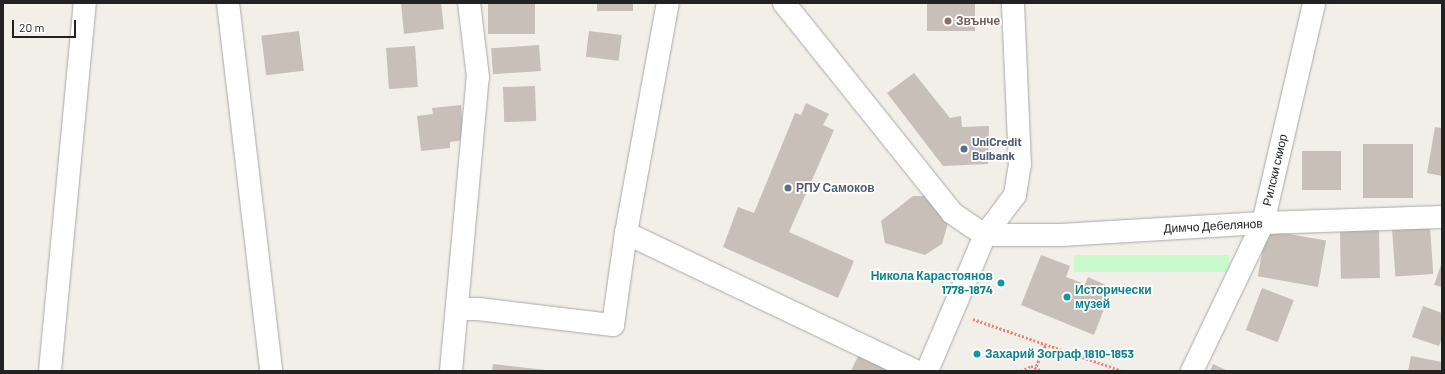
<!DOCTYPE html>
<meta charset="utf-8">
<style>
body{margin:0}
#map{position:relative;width:1445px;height:374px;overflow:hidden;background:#f2efe9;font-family:Barlow,sans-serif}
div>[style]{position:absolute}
.park>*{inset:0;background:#c8facc;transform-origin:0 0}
.building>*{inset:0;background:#c7bfb8;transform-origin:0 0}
.path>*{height:2.5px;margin-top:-1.25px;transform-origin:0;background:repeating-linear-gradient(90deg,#fa8072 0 2px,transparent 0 4px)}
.roads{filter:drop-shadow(0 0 1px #a9a9a9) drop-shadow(0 0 1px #a9a9a9)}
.minor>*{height:22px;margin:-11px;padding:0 11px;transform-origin:11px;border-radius:11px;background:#fff}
.dots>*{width:11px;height:11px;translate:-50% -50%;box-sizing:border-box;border:2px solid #fff;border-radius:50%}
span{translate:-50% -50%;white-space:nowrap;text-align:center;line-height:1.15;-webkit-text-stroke:3.5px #fff;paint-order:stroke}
.education-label{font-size:12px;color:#785e54;font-weight:700}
.left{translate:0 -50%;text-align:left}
.service-label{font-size:12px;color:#4e5e75;font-weight:700}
.street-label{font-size:12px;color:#222}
.culture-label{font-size:12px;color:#0d838f;font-weight:700}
.right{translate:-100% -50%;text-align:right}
.frame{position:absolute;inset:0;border:4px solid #222;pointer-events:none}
.scale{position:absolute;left:12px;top:20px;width:64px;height:18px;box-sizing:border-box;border:2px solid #222;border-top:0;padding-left:5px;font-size:12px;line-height:14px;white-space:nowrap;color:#222;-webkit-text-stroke:3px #fff;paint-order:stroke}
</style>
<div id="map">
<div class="park">
<i style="left:1229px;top:255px;width:17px;height:155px;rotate:90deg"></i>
</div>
<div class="building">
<i style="clip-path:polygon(401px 3px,441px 3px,444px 29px,404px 34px)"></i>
<i style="left:488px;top:3px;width:47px;height:31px"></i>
<i style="left:597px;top:3px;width:36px;height:8px"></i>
<i style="left:927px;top:3px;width:48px;height:28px"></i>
<i style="left:299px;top:31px;width:40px;height:38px;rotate:83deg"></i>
<i style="left:589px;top:31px;width:33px;height:26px;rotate:7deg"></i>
<i style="left:539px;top:45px;width:26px;height:48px;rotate:86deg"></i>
<i style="left:415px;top:46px;width:41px;height:29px;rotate:86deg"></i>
<i style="clip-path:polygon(914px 73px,950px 118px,961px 116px,962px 127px,989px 126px,988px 164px,943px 166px,887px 93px)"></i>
<i style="left:535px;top:86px;width:35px;height:32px;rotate:88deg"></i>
<i style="clip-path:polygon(806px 103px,829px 114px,823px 125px,834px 130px,789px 232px,854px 261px,838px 298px,723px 247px,738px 207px,754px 213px,795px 113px,801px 115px)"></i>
<i style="clip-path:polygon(461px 105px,464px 140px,450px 142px,450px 148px,421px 151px,417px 116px,433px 114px,432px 108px)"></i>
<i style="clip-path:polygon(1435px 127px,1442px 128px,1442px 176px,1427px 173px)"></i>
<i style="left:1363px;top:144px;width:50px;height:54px"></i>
<i style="left:1302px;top:151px;width:39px;height:39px"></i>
<i style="clip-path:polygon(913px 196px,925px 196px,948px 223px,942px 244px,925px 255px,885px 243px,881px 221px)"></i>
<i style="left:1430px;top:227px;width:47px;height:38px;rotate:86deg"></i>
<i style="left:1379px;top:229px;width:49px;height:39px;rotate:89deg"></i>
<i style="left:1266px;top:230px;width:61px;height:47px;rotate:10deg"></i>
<i style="clip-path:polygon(1041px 255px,1070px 266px,1066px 277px,1085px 284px,1088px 277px,1112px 288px,1094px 335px,1021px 305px)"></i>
<i style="clip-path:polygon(1442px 262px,1442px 287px,1434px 285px)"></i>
<i style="left:1262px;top:288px;width:34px;height:45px;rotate:21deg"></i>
<i style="clip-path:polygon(1423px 306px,1442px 313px,1442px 338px,1439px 346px,1412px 337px)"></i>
<i style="clip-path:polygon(860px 352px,888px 365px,885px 371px,851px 371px)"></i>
<i style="clip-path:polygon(1411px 356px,1442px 362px,1442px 371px,1408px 371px)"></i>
<i style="clip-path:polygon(493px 364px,545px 370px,545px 371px,492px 371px)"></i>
<i style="clip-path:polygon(1213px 364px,1228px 371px,1210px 371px)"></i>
</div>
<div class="path">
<i style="left:973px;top:319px;width:158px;rotate:19.2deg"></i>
<i style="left:1036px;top:366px;width:24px;rotate:-66deg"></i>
<i style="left:1021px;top:371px;width:11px;rotate:-27deg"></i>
<i style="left:1031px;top:366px;width:13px;rotate:23deg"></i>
</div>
<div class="roads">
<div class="minor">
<i style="left:228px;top:3px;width:371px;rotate:83.3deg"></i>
<i style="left:784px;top:3px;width:269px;rotate:51.3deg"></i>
<i style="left:952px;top:213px;width:40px;rotate:34deg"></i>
<i style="left:626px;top:233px;width:320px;rotate:25.5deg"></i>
<i style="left:985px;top:235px;width:76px"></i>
<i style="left:1061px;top:235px;width:202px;rotate:-3.4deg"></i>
<i style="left:1263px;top:223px;width:179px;rotate:-1.9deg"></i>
<i style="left:457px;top:309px;width:21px"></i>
<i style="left:478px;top:309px;width:136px;rotate:6.8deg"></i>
<i style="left:613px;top:325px;width:93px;rotate:-82deg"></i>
<i style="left:626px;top:233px;width:234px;rotate:-79.7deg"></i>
<i style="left:50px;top:371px;width:370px;rotate:-84.6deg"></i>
<i style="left:451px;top:371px;width:295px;rotate:-84.8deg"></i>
<i style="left:478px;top:77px;width:75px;rotate:-96.9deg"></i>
<i style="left:927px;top:371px;width:148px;rotate:-66.9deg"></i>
<i style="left:985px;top:235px;width:50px;rotate:-53.1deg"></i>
<i style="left:1015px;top:195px;width:30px;rotate:-81deg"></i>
<i style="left:1020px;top:165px;width:162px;rotate:-92.5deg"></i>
<i style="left:1192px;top:371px;width:164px;rotate:-64.4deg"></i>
<i style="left:1263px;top:223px;width:226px;rotate:-76.9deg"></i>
</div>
</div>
<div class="dots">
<i style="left:948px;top:21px;background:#8d6e63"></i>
<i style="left:964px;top:149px;background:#5c6f8a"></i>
<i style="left:788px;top:188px;background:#5c6f8a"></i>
<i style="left:1001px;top:283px;background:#0f9aa8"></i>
<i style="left:1067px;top:297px;background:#0f9aa8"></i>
<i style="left:977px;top:354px;background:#0f9aa8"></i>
</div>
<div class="education-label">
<span class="left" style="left:956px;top:21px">Звънче</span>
</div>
<div class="service-label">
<span class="left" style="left:972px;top:149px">UniCredit<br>Bulbank</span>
<span class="left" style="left:796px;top:188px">РПУ Самоков</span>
</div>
<div class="street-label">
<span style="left:1275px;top:170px;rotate:-77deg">Рилски скиор</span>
<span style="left:1213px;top:226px;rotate:-3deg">Димчо Дебелянов</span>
</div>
<div class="culture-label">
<span class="right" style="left:993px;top:283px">Никола Карастоянов<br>1778-1874</span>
<span class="left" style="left:1075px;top:297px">Исторически<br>музей</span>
<span class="left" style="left:985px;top:354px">Захарий Зограф 1810-1853</span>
</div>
<div class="frame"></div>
<div class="scale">20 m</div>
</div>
